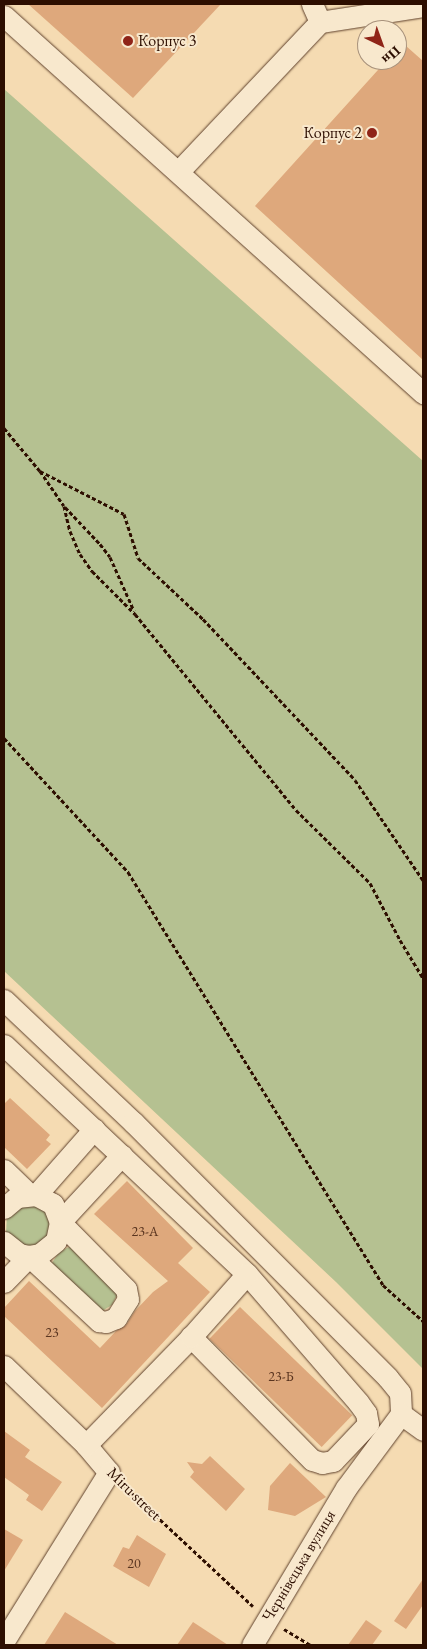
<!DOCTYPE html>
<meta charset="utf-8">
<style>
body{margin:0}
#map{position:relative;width:427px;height:1649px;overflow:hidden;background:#f5dbb2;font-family:"EB Garamond",serif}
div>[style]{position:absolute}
.green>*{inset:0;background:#b5c191}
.building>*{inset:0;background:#dea87c;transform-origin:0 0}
.path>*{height:3px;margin-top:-1.5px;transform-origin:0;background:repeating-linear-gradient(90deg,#2d0e00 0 4px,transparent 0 6.5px)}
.roads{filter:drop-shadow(0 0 1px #5f412c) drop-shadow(0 0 1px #5f412c)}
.minor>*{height:21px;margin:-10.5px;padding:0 10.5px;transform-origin:10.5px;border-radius:10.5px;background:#f8e8cd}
.dots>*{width:14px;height:14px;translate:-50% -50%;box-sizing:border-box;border:2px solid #f8e8cd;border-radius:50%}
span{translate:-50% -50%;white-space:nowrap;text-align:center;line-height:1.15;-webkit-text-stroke:4px #f8e8cd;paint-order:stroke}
.number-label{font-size:14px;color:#59341f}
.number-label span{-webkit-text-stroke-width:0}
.poi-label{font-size:16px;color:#2d0e00}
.left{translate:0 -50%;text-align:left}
.right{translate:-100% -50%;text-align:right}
.street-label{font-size:16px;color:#2d0e00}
.frame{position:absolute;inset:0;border:5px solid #2d0e00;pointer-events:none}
.north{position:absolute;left:357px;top:20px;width:50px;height:50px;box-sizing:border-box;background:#f8e8cd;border:1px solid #a7917b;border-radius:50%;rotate:138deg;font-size:14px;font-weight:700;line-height:20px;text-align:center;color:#2d0e00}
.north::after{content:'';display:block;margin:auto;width:18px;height:22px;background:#8f2418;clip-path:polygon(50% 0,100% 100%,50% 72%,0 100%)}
</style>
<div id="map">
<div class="green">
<i style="clip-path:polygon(4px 89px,423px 461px,423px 1369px,336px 1282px,4px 971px)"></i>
<i style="clip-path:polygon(22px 1202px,46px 1209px,53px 1235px,28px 1249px,6px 1234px,7px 1214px)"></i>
<i style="clip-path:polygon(69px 1247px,79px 1247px,117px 1295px,112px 1305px,102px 1311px,52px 1273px,52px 1263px,59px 1252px)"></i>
</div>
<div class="building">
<i style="clip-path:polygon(28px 4px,221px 4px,133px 98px)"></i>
<i style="clip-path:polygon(397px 38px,423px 61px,423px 360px,255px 206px,387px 60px,397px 60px)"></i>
<i style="clip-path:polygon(10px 1098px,50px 1135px,46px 1140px,51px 1144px,27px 1169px,4px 1147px,4px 1104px)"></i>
<i style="clip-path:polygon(127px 1181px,193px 1248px,178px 1263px,210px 1292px,102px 1408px,4px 1316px,4px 1308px,29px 1281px,100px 1348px,116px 1331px,126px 1325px,135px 1311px,153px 1292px,168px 1281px,94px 1214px)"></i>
<i style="left:240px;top:1307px;width:156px;height:44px;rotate:44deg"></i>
<i style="clip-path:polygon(4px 1431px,30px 1450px,25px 1457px,62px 1482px,42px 1511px,26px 1500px,29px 1495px,4px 1477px)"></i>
<i style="clip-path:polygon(210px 1456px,245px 1489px,226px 1511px,190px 1477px,194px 1472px,187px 1462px,202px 1464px)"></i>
<i style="clip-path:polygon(290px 1463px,326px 1497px,295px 1516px,268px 1510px,270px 1486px)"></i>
<i style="clip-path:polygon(4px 1529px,23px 1540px,4px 1571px)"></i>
<i style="clip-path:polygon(137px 1535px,166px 1554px,149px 1587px,113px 1566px,123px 1547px,129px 1549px)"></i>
<i style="clip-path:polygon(423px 1579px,423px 1605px,406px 1629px,394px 1621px)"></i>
<i style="clip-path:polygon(65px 1612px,118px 1645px,44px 1645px)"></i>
<i style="clip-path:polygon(366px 1620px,382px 1631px,372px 1645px,348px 1645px)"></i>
<i style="clip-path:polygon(193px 1622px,228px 1645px,177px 1645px)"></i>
</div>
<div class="path">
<i style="left:4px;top:428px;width:56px;rotate:50.1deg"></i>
<i style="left:40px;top:471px;width:42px;rotate:55.6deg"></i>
<i style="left:64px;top:506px;width:26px;rotate:77deg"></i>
<i style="left:70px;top:531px;width:25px;rotate:67deg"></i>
<i style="left:80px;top:554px;width:21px;rotate:55deg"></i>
<i style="left:92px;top:571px;width:61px;rotate:45deg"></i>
<i style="left:135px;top:614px;width:254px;rotate:50.6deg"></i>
<i style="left:296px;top:810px;width:104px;rotate:44.6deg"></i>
<i style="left:370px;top:883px;width:64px;rotate:62.2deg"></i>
<i style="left:400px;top:940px;width:44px;rotate:58.8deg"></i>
<i style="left:40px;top:471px;width:94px;rotate:27.1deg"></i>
<i style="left:124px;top:514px;width:46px;rotate:72.3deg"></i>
<i style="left:138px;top:558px;width:89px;rotate:43.2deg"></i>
<i style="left:203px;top:619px;width:221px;rotate:46.6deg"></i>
<i style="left:355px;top:780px;width:121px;rotate:55.8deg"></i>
<i style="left:65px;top:507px;width:51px;rotate:46.6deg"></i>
<i style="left:100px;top:544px;width:16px;rotate:52deg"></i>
<i style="left:110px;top:557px;width:59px;rotate:66deg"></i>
<i style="left:4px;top:738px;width:183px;rotate:47.2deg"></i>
<i style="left:128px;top:872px;width:485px;rotate:58.3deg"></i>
<i style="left:383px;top:1285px;width:54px;rotate:42deg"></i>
<i style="left:122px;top:1484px;width:179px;rotate:43deg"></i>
<i style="left:284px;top:1629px;width:31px;rotate:31deg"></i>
</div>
<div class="roads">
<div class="minor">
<i style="left:312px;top:4px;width:20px;rotate:66deg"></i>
<i style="left:320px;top:22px;width:104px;rotate:-8.8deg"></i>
<i style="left:4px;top:16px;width:564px;rotate:41.98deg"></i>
<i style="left:179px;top:171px;width:205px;rotate:-46.6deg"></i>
<i style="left:4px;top:1000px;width:178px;rotate:43.4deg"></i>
<i style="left:133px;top:1122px;width:361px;rotate:45.1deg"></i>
<i style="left:388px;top:1378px;width:19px;rotate:51deg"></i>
<i style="left:400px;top:1393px;width:21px;rotate:87deg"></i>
<i style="left:401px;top:1414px;width:92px;rotate:126.6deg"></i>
<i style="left:346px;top:1488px;width:183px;rotate:120.9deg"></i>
<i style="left:4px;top:1045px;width:334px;rotate:43.3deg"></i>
<i style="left:247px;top:1274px;width:169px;rotate:49.1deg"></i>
<i style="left:358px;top:1402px;width:14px;rotate:54deg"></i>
<i style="left:366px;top:1413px;width:11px;rotate:80deg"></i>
<i style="left:368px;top:1424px;width:51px;rotate:133.4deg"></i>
<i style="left:333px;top:1461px;width:11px;rotate:170deg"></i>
<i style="left:322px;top:1463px;width:10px;rotate:-163deg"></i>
<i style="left:312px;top:1460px;width:173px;rotate:-134.5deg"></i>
<i style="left:4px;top:1170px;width:35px;rotate:44deg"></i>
<i style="left:36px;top:1195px;width:88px;rotate:-48.7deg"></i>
<i style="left:4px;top:1208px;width:17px;rotate:-40deg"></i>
<i style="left:17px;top:1197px;width:19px;rotate:-6deg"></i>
<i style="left:36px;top:1195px;width:19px;rotate:28deg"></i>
<i style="left:53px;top:1204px;width:19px;rotate:69deg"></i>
<i style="left:60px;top:1222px;width:19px;rotate:102deg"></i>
<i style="left:56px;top:1241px;width:21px;rotate:141deg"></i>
<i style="left:40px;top:1254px;width:11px;rotate:170deg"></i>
<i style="left:29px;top:1256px;width:10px;rotate:-169deg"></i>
<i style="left:19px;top:1254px;width:19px;rotate:-141deg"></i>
<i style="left:29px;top:1256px;width:96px;rotate:42.9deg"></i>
<i style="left:99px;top:1321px;width:7px;rotate:8deg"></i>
<i style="left:106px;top:1322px;width:11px;rotate:-22deg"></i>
<i style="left:116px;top:1318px;width:22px;rotate:-58deg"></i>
<i style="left:128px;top:1299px;width:10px;rotate:-101deg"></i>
<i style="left:126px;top:1289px;width:94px;rotate:-134.6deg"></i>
<i style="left:60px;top:1222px;width:91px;rotate:-47.2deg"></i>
<i style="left:4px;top:1282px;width:36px;rotate:-46deg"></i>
<i style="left:4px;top:1366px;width:114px;rotate:43.9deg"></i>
<i style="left:86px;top:1445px;width:35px;rotate:50deg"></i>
<i style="left:109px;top:1472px;width:199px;rotate:121.9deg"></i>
<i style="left:401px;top:1414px;width:27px;rotate:36deg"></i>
<i style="left:86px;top:1445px;width:151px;rotate:-45.8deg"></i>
<i style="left:191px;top:1337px;width:84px;rotate:-48.4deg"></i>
</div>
</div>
<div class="dots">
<i style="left:128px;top:41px;background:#8f2418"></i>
<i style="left:372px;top:133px;background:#8f2418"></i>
</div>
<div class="number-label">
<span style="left:145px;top:1231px">23-А</span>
<span style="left:52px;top:1332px">23</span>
<span style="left:281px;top:1376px">23-Б</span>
<span style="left:134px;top:1563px">20</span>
</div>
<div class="poi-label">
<span class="left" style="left:138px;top:41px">Корпус 3</span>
<span class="right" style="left:362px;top:133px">Корпус 2</span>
</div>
<div class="street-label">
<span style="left:134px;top:1494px;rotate:44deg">Miru street</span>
<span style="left:299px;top:1566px;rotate:-59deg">Чернівецька вулиця</span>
</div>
<div class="frame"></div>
<div class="north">Пн</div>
</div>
